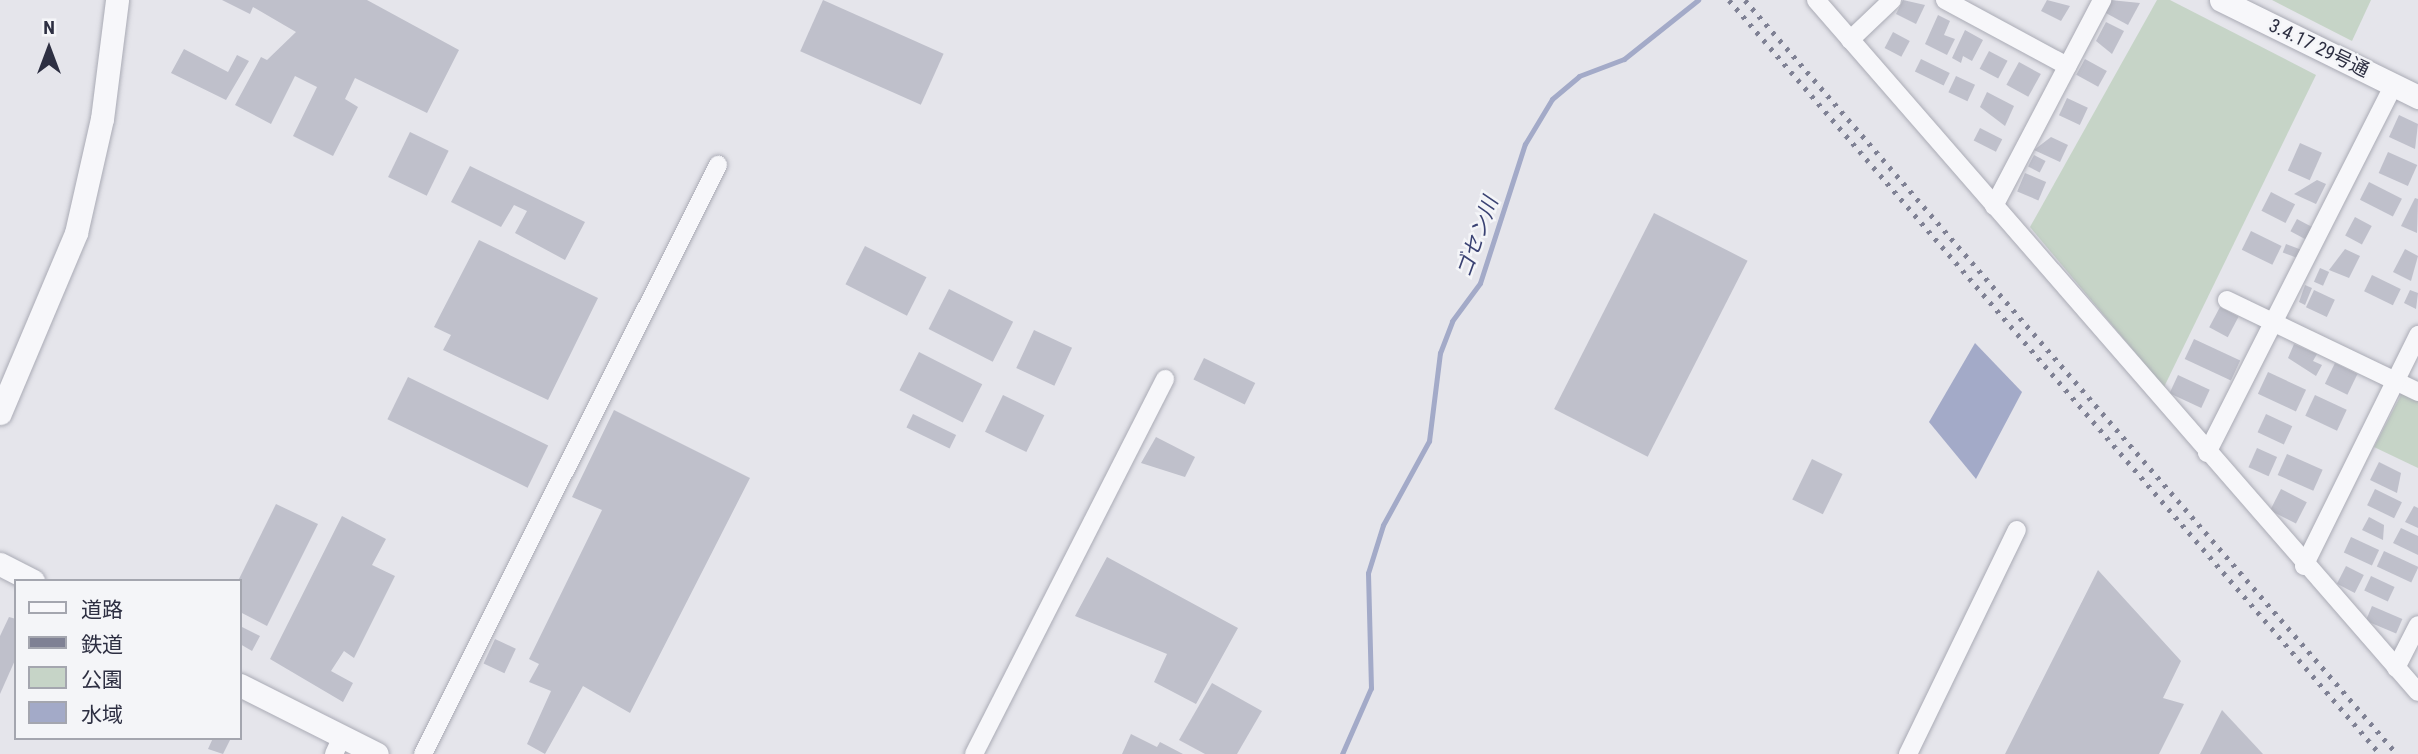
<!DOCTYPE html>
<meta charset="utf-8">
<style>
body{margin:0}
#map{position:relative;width:2418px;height:754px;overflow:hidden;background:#e5e5eb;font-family:"Roboto Condensed","Noto Sans JP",sans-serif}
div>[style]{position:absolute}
.green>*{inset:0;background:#c6d4c7}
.water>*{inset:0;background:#a3aac8}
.stream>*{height:5px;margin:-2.5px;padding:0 2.5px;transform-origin:2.5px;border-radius:2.5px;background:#a3aac8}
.building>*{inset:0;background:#bfc0cb;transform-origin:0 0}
.roads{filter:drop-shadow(0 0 2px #aaabb5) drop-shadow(0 0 2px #aaabb5)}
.minor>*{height:18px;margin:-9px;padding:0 9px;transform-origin:9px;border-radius:9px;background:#f7f7fa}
.tertiary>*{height:23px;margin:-11.5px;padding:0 11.5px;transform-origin:11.5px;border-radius:11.5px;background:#f7f7fa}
.rail>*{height:5px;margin-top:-2.5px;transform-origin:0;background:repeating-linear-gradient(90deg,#7f8194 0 3.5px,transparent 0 10.5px)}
span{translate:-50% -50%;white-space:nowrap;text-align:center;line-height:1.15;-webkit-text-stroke:5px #f4f5f8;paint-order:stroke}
.street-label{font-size:19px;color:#2d2f42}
.water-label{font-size:21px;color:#3a4273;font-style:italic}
.legend{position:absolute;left:14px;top:579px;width:228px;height:161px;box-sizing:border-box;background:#f4f5f8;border:2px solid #a4a6af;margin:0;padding:9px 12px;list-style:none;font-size:21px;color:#2d2f42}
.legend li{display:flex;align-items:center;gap:14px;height:35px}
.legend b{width:35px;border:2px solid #a4a6af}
.north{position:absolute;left:14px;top:14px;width:70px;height:70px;-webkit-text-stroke:5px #f4f5f8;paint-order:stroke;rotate:0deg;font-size:19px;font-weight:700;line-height:28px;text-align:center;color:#2d2f42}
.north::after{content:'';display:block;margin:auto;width:24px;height:32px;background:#2d2f42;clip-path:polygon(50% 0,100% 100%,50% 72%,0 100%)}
</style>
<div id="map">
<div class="green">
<i style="clip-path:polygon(2157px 0,2170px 0,2316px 75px,2164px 387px,2030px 227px)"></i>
<i style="clip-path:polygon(2272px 0,2371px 0,2352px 41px)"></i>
<i style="clip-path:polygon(2402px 393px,2418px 401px,2418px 468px,2374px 447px)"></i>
</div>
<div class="water">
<i style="clip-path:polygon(1975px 343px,2022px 392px,1976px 479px,1929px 422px)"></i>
</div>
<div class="stream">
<i style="left:1342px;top:754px;width:72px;rotate:-66.3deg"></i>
<i style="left:1371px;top:688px;width:115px;rotate:-91.5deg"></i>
<i style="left:1368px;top:573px;width:50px;rotate:-72.6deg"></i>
<i style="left:1383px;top:525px;width:96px;rotate:-61.3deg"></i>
<i style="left:1429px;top:441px;width:89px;rotate:-82.9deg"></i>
<i style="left:1440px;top:353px;width:34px;rotate:-69deg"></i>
<i style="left:1452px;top:321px;width:47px;rotate:-53.6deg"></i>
<i style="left:1480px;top:283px;width:146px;rotate:-72.1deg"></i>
<i style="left:1525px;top:144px;width:52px;rotate:-59deg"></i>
<i style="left:1552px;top:99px;width:35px;rotate:-40deg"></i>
<i style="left:1579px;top:76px;width:48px;rotate:-20.7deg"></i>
<i style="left:1624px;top:59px;width:95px;rotate:-38.6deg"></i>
</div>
<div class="building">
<i style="clip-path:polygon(222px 0,367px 0,459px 50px,427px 113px,355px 78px,345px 99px,358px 107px,333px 156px,293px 136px,317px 87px,295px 76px,271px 124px,235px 105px,261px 57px,267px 60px,296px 32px,253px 7px,250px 14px)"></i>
<i style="left:823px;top:0;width:132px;height:56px;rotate:24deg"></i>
<i style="clip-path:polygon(1903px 0,1925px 5px,1916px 24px,1896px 14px)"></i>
<i style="clip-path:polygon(2047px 0,2070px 6px,2061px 21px,2041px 11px)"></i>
<i style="clip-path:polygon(2110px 0,2140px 3px,2128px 25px,2104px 12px)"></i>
<i style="clip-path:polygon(1938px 15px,1950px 21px,1944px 35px,1955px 39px,1947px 55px,1925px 44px)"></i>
<i style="clip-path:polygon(2106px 22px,2124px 31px,2112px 54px,2096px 41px)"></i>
<i style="clip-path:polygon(1965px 30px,1983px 40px,1972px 61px,1963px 56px,1961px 63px,1952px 58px)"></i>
<i style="left:1893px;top:32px;width:19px;height:18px;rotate:28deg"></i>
<i style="clip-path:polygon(184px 49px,228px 72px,237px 55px,249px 61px,226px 100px,171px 73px)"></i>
<i style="left:1989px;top:51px;width:21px;height:20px;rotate:28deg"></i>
<i style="left:1921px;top:59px;width:32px;height:14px;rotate:26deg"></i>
<i style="left:2085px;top:59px;width:25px;height:18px;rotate:29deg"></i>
<i style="left:2019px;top:62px;width:25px;height:26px;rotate:29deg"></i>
<i style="left:1956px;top:76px;width:21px;height:18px;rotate:25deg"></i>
<i style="clip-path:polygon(1987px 92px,2014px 106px,2005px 126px,1980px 107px)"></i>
<i style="left:2067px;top:98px;width:23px;height:19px;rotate:25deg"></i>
<i style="clip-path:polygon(2399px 115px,2418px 124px,2415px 149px,2389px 137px)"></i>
<i style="left:1980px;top:128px;width:25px;height:14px;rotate:27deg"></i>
<i style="left:410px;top:132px;width:43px;height:50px;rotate:26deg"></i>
<i style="clip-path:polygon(2051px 137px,2068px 145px,2060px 162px,2034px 150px)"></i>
<i style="left:2300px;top:143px;width:24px;height:30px;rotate:24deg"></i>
<i style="left:2388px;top:152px;width:32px;height:23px;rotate:24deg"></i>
<i style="left:2034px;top:155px;width:13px;height:13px;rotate:27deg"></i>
<i style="clip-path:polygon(470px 166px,585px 222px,565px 260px,515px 233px,527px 211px,514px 205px,501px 227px,451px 202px)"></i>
<i style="left:2025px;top:173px;width:23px;height:20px;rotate:23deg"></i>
<i style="clip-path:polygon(2317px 180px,2326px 184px,2316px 204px,2294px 194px)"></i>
<i style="left:2369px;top:182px;width:37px;height:20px;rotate:27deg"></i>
<i style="left:2271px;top:192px;width:27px;height:21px;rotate:27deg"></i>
<i style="clip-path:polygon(2415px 198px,2418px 199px,2417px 233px,2401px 226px)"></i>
<i style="left:1654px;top:213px;width:105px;height:220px;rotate:27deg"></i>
<i style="left:2355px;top:217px;width:19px;height:21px;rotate:28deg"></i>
<i style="left:2297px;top:219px;width:17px;height:14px;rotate:28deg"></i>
<i style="left:2251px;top:231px;width:34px;height:21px;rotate:26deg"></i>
<i style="clip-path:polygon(479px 240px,598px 298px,548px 400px,443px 350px,451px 335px,434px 327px)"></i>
<i style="left:2286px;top:244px;width:17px;height:9px;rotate:21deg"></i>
<i style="left:865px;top:246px;width:69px;height:43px;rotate:27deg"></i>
<i style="clip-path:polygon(2345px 249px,2360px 256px,2349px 278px,2329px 270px)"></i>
<i style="clip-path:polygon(2405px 249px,2418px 256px,2411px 281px,2393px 272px)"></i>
<i style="left:2320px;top:268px;width:10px;height:15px;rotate:24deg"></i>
<i style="left:2372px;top:275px;width:32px;height:18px;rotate:26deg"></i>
<i style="clip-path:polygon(2305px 285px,2312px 288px,2305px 305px,2299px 302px)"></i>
<i style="left:949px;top:289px;width:72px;height:45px;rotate:27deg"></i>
<i style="left:2314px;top:290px;width:23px;height:19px;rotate:25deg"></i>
<i style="clip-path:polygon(2410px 290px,2418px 293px,2416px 309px,2404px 303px)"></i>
<i style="left:2220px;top:307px;width:21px;height:23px;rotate:28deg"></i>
<i style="left:1034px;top:330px;width:42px;height:42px;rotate:25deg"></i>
<i style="left:2194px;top:339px;width:51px;height:22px;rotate:25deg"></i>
<i style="clip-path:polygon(2294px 344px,2317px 354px,2313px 361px,2322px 365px,2316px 376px,2288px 358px)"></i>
<i style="left:919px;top:352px;width:71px;height:43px;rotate:27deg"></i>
<i style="left:1204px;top:358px;width:57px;height:24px;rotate:26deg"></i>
<i style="left:2335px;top:363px;width:25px;height:23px;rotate:26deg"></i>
<i style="left:2268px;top:372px;width:42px;height:24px;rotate:25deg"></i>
<i style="left:2178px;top:375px;width:35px;height:20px;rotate:25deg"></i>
<i style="left:408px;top:377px;width:156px;height:47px;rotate:26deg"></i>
<i style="left:1003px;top:395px;width:46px;height:41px;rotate:26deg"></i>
<i style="left:2315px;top:395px;width:35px;height:23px;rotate:25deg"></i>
<i style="clip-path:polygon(614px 410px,750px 478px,630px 713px,583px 686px,545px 754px,527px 744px,551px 691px,529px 682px,539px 664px,529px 659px,602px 510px,572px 497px)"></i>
<i style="left:913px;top:414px;width:48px;height:15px;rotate:26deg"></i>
<i style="left:2266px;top:414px;width:29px;height:20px;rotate:25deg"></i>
<i style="clip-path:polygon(1156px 437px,1195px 457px,1185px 477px,1141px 463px)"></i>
<i style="left:2257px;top:448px;width:22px;height:21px;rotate:24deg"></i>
<i style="left:2287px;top:454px;width:39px;height:23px;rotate:24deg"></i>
<i style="left:1812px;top:459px;width:34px;height:45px;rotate:26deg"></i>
<i style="clip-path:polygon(2379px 462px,2401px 473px,2397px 493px,2370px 480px)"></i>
<i style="left:2281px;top:489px;width:29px;height:24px;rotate:27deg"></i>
<i style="left:2375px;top:489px;width:30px;height:18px;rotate:26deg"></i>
<i style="clip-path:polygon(276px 504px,318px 524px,267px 626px,240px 612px,238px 581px)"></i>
<i style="clip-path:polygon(2414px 506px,2418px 508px,2418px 528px,2405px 522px)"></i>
<i style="clip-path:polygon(342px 516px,386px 539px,372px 565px,395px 576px,354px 658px,344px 651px,331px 671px,353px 683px,343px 702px,270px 659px)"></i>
<i style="clip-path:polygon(2369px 517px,2384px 525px,2383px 540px,2362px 530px)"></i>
<i style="clip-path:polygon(2401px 528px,2418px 536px,2418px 555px,2393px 543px)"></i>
<i style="left:2351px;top:537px;width:31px;height:17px;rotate:25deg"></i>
<i style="left:2384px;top:551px;width:38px;height:17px;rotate:25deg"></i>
<i style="clip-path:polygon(1107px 557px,1238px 628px,1196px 704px,1154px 682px,1167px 654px,1075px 616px)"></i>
<i style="left:2346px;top:566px;width:20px;height:20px;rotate:27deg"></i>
<i style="clip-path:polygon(2098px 570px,2181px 661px,2163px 698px,2184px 704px,2159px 754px,2005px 754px)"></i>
<i style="left:2371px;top:576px;width:26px;height:16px;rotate:25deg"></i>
<i style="left:2372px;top:606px;width:33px;height:16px;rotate:23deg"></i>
<i style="clip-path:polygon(9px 617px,16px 619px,16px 658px,0 694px,0 636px)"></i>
<i style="clip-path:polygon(240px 626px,260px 636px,252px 651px,240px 644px)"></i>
<i style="left:495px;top:639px;width:23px;height:27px;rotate:25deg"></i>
<i style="clip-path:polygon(1212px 683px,1262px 711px,1237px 754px,1205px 754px,1179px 740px)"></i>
<i style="clip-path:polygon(2222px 710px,2263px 754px,2200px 754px)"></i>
<i style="clip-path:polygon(1131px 734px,1157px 747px,1160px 742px,1183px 754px,1122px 754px)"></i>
<i style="clip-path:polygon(213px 738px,231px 738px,223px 754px,208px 749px)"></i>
</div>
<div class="roads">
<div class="minor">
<i style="left:1816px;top:0;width:917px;rotate:48.98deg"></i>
<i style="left:1945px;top:0;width:139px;rotate:28.4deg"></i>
<i style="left:1850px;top:40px;width:58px;rotate:-43.6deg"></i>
<i style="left:1994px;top:206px;width:233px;rotate:-62.3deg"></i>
<i style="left:2227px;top:300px;width:212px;rotate:25.7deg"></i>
<i style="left:2207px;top:453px;width:413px;rotate:-63.1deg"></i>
<i style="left:2304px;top:566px;width:258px;rotate:-63.7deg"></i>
<i style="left:2396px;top:668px;width:48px;rotate:-62.9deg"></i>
<i style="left:334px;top:754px;width:19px;rotate:-65deg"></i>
<i style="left:423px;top:754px;width:659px;rotate:-63.4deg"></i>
<i style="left:974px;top:754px;width:421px;rotate:-63deg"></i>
<i style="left:1908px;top:754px;width:249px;rotate:-64.1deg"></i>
</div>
<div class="tertiary">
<i style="left:2221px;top:0;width:220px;rotate:26.2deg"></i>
<i style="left:0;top:413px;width:195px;rotate:-67.1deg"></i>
<i style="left:76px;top:233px;width:117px;rotate:-77.2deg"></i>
<i style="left:102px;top:119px;width:120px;rotate:-82.8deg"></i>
<i style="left:0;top:564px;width:37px;rotate:27deg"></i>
<i style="left:240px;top:685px;width:153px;rotate:26.7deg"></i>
</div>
</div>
<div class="rail">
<i style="left:1729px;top:0;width:996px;rotate:49.19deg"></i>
<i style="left:1745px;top:0;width:997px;rotate:49.15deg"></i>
</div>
<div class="street-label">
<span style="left:2319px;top:48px;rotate:26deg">3.4.17 29号通</span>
</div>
<div class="water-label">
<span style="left:1477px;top:237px;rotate:-70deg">ゴセン川</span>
</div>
<ul class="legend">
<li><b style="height:9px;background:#f7f7fa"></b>道路</li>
<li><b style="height:9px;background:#7f8194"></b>鉄道</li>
<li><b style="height:19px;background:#c6d4c7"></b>公園</li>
<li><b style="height:19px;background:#a3aac8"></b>水域</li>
</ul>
<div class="north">N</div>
</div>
